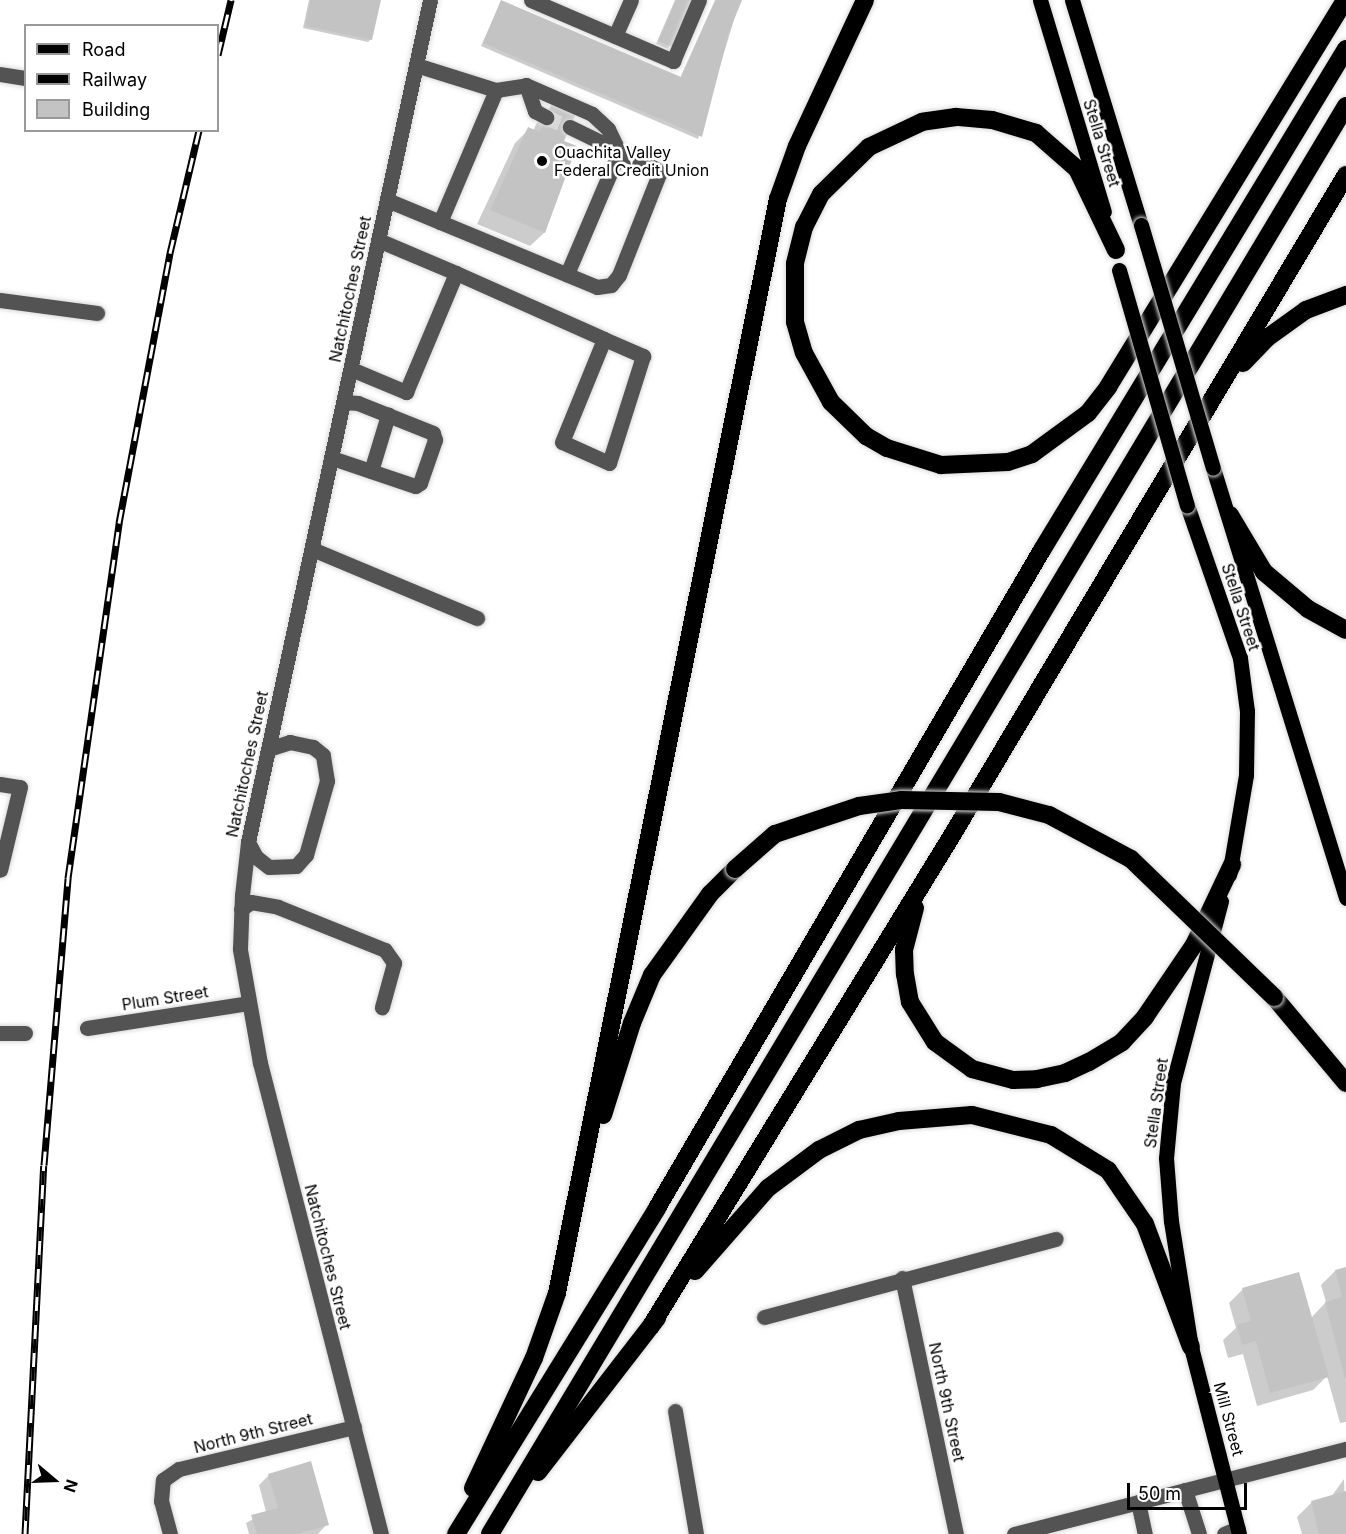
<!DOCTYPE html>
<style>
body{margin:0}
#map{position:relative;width:1346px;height:1534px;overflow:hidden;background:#fff;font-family:Inter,sans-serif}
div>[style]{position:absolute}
.shadow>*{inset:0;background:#0003}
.building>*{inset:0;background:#c3c3c3}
.minor-tunnel>*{height:15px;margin-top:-7.5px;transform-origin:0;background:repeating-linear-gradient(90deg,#d9d9d9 0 15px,transparent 0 23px)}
.roads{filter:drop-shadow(0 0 2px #dbdbdb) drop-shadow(0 0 2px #dbdbdb)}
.minor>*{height:15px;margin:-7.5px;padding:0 7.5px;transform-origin:7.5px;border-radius:7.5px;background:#535353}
.major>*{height:15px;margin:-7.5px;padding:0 7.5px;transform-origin:7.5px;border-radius:7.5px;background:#000}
.highway>*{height:18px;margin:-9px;padding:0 9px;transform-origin:9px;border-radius:9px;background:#000}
.rail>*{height:7px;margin-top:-3.5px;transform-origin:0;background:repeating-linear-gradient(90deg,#fff 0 14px,#000 0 28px);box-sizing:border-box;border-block:2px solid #000}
.bridges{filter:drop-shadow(0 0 2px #dbdbdb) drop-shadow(0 0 2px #dbdbdb)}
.major-bridge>*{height:15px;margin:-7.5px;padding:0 7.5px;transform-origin:7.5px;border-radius:7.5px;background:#000}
.highway-bridge>*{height:18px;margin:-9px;padding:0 9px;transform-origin:9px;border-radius:9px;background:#000}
.dots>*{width:16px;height:16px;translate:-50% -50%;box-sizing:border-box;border:3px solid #fff;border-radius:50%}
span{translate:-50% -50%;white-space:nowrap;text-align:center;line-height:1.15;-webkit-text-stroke:5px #fff;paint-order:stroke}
.street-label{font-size:16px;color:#000}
.poi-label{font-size:16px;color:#000}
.left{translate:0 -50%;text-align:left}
.legend{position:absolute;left:24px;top:24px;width:195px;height:108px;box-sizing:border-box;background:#fff;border:2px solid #999;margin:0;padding:8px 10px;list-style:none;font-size:18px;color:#000}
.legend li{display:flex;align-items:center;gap:12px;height:30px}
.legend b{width:30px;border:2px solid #999}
.north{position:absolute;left:24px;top:1450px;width:60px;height:60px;-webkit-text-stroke:4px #fff;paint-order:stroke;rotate:109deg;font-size:16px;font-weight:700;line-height:24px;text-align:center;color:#000}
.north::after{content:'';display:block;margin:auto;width:21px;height:27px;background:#000;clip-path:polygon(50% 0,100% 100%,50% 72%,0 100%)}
.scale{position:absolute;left:1127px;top:1483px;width:120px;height:27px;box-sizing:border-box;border:3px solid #000;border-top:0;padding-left:8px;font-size:18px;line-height:21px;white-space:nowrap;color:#000;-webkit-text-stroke:4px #fff;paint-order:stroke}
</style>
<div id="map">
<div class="shadow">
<i style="clip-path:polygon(309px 0,379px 0,371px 39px,368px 42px,303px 28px)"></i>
<i style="clip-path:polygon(675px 0,690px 0,668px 49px,656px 44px)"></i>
<i style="clip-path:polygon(715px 0,740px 0,698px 139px,481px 46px,501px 1px,680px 78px)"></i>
<i style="clip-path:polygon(552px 105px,562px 142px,575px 147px,544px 233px,530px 246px,477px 224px,515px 143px,529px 129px,533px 131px,539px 118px)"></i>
<i style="clip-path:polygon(1346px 1268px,1346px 1422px,1340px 1423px,1327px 1376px,1313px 1390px,1257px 1406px,1243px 1354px,1228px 1358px,1223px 1340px,1236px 1328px,1229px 1303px,1243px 1289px,1311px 1318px,1326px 1302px,1321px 1285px,1335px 1271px)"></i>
<i style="clip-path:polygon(269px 1475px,327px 1524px,318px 1534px,249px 1534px,246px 1523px,266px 1512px,259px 1485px)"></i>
<i style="clip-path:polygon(1344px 1479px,1346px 1534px,1302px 1534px,1297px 1517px,1311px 1503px,1331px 1497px)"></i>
</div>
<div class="building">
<i style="clip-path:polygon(310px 0,381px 0,372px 40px,305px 26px)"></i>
<i style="clip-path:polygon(501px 0,681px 77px,716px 0,742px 0,729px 32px,702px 137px,483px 43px)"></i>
<i style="clip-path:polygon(676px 0,692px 0,672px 47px,658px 41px)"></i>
<i style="clip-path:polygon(552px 103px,576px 113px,564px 141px,577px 146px,545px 233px,490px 210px,528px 127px,540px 132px)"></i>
<i style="clip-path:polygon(1346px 1267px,1346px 1378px,1345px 1378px,1325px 1302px,1342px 1297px,1335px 1270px)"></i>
<i style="clip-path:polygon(1299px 1272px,1329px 1377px,1270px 1393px,1256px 1341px,1242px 1345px,1237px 1325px,1251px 1321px,1242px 1288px)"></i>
<i style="clip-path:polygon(311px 1461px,329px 1525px,297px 1534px,257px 1534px,251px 1515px,278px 1508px,268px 1474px)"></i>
<i style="clip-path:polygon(1346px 1491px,1346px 1534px,1319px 1534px,1311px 1501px)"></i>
</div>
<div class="minor-tunnel">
<i style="left:546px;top:117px;width:26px;rotate:23deg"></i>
</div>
<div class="roads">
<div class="minor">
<i style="left:531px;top:0;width:155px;rotate:23.2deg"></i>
<i style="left:673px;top:61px;width:66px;rotate:-66.9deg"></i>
<i style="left:615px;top:36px;width:39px;rotate:-66deg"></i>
<i style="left:416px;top:65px;width:84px;rotate:17.4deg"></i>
<i style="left:496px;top:90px;width:30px;rotate:-9deg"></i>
<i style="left:526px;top:85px;width:72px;rotate:23.7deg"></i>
<i style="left:592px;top:114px;width:22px;rotate:43deg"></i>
<i style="left:608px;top:129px;width:25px;rotate:64deg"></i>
<i style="left:619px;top:152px;width:133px;rotate:113.1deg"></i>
<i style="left:0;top:74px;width:26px;rotate:9deg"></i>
<i style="left:526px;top:85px;width:28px;rotate:71deg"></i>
<i style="left:535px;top:111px;width:13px;rotate:29deg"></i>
<i style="left:387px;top:200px;width:227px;rotate:22.5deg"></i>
<i style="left:597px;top:287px;width:14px;rotate:-8deg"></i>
<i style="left:611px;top:285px;width:13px;rotate:-51deg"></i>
<i style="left:619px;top:275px;width:109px;rotate:-68.4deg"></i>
<i style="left:659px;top:174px;width:6px;rotate:-121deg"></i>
<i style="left:656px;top:169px;width:96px;rotate:-154deg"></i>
<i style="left:440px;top:222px;width:143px;rotate:-67deg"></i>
<i style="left:378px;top:240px;width:85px;rotate:22.9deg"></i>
<i style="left:0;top:300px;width:98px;rotate:7.6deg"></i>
<i style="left:351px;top:369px;width:60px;rotate:22.7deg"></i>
<i style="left:406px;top:392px;width:129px;rotate:-67.2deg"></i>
<i style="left:456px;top:273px;width:162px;rotate:24deg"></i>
<i style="left:604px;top:339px;width:43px;rotate:23.6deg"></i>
<i style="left:643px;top:356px;width:112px;rotate:107.6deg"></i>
<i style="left:609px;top:463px;width:51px;rotate:-155.9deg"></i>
<i style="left:562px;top:442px;width:111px;rotate:-67.8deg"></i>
<i style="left:332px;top:458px;width:88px;rotate:18.6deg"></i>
<i style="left:415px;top:486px;width:6px;rotate:-31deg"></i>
<i style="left:420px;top:483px;width:46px;rotate:-70.8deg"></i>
<i style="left:435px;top:440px;width:7px;rotate:-106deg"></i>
<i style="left:433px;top:433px;width:81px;rotate:-158.2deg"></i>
<i style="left:358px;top:403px;width:14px;rotate:-176deg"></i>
<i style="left:371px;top:471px;width:59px;rotate:-73.1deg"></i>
<i style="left:312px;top:549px;width:179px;rotate:22.7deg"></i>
<i style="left:0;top:784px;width:20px;rotate:9deg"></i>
<i style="left:20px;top:787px;width:85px;rotate:103.5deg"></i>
<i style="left:248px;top:842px;width:17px;rotate:62deg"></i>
<i style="left:256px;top:857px;width:16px;rotate:38deg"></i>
<i style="left:269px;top:867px;width:27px;rotate:-2deg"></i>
<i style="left:296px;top:866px;width:15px;rotate:-48deg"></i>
<i style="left:306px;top:855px;width:77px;rotate:-74.2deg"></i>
<i style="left:327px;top:781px;width:26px;rotate:-99deg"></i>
<i style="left:323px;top:755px;width:13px;rotate:-141deg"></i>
<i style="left:313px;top:747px;width:24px;rotate:-168deg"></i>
<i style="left:290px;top:742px;width:23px;rotate:162deg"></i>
<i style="left:241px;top:909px;width:12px;rotate:-35deg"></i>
<i style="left:251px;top:902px;width:27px;rotate:10deg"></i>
<i style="left:278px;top:907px;width:115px;rotate:21.9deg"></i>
<i style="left:385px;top:950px;width:16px;rotate:55deg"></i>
<i style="left:394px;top:963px;width:46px;rotate:105.3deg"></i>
<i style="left:87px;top:1028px;width:163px;rotate:-8.8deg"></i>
<i style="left:0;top:1033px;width:25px"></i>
<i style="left:902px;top:1278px;width:262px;rotate:78.1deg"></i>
<i style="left:764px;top:1317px;width:302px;rotate:-15deg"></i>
<i style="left:675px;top:1411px;width:125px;rotate:80.3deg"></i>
<i style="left:1185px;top:1490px;width:46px;rotate:72.3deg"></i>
<i style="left:1138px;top:1502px;width:33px;rotate:78deg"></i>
<i style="left:170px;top:1534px;width:34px;rotate:-105deg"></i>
<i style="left:161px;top:1501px;width:21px;rotate:-85deg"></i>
<i style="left:163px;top:1480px;width:19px;rotate:-35deg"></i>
<i style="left:179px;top:1469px;width:180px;rotate:-13.5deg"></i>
<i style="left:381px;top:1534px;width:486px;rotate:-104.4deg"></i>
<i style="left:260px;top:1063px;width:116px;rotate:-100deg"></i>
<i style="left:240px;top:949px;width:54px;rotate:-87.9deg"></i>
<i style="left:242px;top:895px;width:53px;rotate:-83.5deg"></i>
<i style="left:248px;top:842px;width:861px;rotate:-77.8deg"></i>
<i style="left:1014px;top:1534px;width:343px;rotate:-14.4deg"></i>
<i style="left:1224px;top:1534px;width:15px;rotate:-23deg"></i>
</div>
<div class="major">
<i style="left:1040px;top:0;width:221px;rotate:73.2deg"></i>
<i style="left:1072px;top:0;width:235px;rotate:73deg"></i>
<i style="left:1213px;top:468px;width:450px;rotate:72.8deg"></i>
<i style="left:1187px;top:505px;width:162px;rotate:70.9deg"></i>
<i style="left:1240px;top:658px;width:53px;rotate:82.5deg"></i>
<i style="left:1247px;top:711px;width:64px;rotate:90.9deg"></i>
<i style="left:1246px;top:775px;width:101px;rotate:99.6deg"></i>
<i style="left:1221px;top:901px;width:188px;rotate:104.8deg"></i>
<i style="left:1173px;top:1083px;width:75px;rotate:95.3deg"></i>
<i style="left:1166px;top:1158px;width:63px;rotate:85.5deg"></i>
<i style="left:1171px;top:1221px;width:128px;rotate:81deg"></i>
<i style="left:1191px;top:1347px;width:193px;rotate:75.6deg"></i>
</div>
<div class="highway">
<i style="left:1116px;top:250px;width:90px;rotate:-115.7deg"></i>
<i style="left:1077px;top:169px;width:55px;rotate:-138.7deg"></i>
<i style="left:1036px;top:133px;width:46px;rotate:-163.5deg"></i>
<i style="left:992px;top:120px;width:36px;rotate:-175deg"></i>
<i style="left:956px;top:117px;width:34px;rotate:172deg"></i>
<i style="left:922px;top:122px;width:59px;rotate:154.7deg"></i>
<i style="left:869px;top:147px;width:67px;rotate:135.6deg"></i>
<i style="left:821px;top:194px;width:37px;rotate:117deg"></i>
<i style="left:804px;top:227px;width:38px;rotate:104deg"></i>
<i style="left:795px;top:264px;width:58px;rotate:90deg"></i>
<i style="left:795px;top:322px;width:32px;rotate:74deg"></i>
<i style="left:804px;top:353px;width:56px;rotate:61.1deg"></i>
<i style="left:831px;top:402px;width:49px;rotate:44.2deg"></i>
<i style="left:866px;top:436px;width:24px;rotate:30deg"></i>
<i style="left:887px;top:448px;width:57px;rotate:17.5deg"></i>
<i style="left:941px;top:465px;width:67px;rotate:-2.6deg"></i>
<i style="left:1008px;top:462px;width:25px;rotate:-18deg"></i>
<i style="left:1032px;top:454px;width:69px;rotate:-36.2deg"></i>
<i style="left:1088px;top:413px;width:33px;rotate:-52deg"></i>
<i style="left:1108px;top:387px;width:454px;rotate:-58.5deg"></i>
<i style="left:1243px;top:363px;width:35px;rotate:-46deg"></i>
<i style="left:1267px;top:338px;width:48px;rotate:-35.7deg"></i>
<i style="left:1306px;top:310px;width:43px;rotate:-20.6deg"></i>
<i style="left:1230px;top:515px;width:66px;rotate:59.2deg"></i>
<i style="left:1264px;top:572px;width:57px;rotate:40.1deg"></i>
<i style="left:1308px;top:609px;width:43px;rotate:28.9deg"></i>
<i style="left:915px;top:908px;width:43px;rotate:104.7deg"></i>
<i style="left:904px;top:950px;width:24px;rotate:88deg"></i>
<i style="left:905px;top:974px;width:28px;rotate:80deg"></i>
<i style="left:910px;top:1002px;width:47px;rotate:58deg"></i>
<i style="left:935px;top:1042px;width:46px;rotate:36.1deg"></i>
<i style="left:972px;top:1069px;width:42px;rotate:15deg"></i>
<i style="left:1013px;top:1080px;width:24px;rotate:-2deg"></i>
<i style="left:1037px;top:1079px;width:29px;rotate:-12deg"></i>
<i style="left:1065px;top:1073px;width:26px;rotate:-25deg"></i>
<i style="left:1089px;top:1062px;width:39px;rotate:-31deg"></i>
<i style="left:1122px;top:1042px;width:34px;rotate:-47deg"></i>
<i style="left:1145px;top:1017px;width:87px;rotate:-55.8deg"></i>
<i style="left:1194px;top:945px;width:89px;rotate:-64.6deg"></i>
<i style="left:1274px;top:997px;width:112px;rotate:50.1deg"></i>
<i style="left:603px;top:1115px;width:96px;rotate:-72.5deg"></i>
<i style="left:632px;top:1023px;width:52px;rotate:-67.4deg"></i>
<i style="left:652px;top:975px;width:100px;rotate:-54.4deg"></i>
<i style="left:710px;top:894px;width:35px;rotate:-45deg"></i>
<i style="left:695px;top:1271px;width:111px;rotate:-48.7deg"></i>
<i style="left:768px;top:1188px;width:64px;rotate:-36.7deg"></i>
<i style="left:819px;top:1150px;width:45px;rotate:-26.6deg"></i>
<i style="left:859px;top:1130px;width:41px;rotate:-12.7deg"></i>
<i style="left:899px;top:1121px;width:73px;rotate:-4.7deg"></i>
<i style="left:972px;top:1115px;width:81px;rotate:14.2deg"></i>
<i style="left:1051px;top:1135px;width:67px;rotate:31.6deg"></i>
<i style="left:1108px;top:1170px;width:65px;rotate:55.6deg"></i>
<i style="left:1145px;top:1224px;width:131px;rotate:69.5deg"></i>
<i style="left:651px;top:1326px;width:574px;rotate:-58.47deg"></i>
<i style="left:951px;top:837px;width:771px;rotate:-59.18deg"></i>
<i style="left:538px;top:1472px;width:195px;rotate:-52.3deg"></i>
<i style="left:473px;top:1488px;width:144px;rotate:-64.9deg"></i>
<i style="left:534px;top:1358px;width:69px;rotate:-70.5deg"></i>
<i style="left:557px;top:1293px;width:1116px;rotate:-78.58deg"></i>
<i style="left:778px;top:199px;width:56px;rotate:-70.3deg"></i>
<i style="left:797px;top:146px;width:161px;rotate:-65deg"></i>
<i style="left:456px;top:1534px;width:383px;rotate:-58.3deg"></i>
<i style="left:657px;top:1208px;width:762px;rotate:-59.67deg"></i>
<i style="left:1042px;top:550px;width:586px;rotate:-58.75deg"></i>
<i style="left:490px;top:1534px;width:1665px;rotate:-59.06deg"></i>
</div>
</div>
<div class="rail">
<i style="left:218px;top:55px;width:57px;rotate:-76.7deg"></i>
<i style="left:25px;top:1534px;width:369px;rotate:-87.1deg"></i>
<i style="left:44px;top:1165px;width:288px;rotate:-85.2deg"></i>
<i style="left:68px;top:878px;width:359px;rotate:-81.8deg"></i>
<i style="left:119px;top:523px;width:275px;rotate:-79.3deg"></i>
<i style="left:170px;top:253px;width:126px;rotate:-76.7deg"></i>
</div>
<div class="bridges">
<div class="major-bridge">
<i style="left:1141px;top:225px;width:253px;rotate:73.5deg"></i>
<i style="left:1119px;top:270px;width:245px;rotate:73.9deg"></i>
</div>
<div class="highway-bridge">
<i style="left:735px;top:869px;width:53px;rotate:-41.2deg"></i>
<i style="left:775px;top:834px;width:89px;rotate:-18.4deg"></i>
<i style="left:859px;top:806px;width:42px;rotate:-8.1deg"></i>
<i style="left:901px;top:800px;width:98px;rotate:1.2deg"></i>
<i style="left:999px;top:802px;width:52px;rotate:14.6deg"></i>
<i style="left:1049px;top:815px;width:93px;rotate:28.2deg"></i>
<i style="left:1131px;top:859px;width:199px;rotate:44deg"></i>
</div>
</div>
<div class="dots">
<i style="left:542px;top:161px;background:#000"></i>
</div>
<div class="street-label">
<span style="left:1102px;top:143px;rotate:73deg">Stella Street</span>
<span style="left:350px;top:289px;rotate:-78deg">Natchitoches Street</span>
<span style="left:1241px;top:607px;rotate:72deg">Stella Street</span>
<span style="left:247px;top:764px;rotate:-78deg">Natchitoches Street</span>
<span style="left:165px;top:998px;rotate:-9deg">Plum Street</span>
<span style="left:1156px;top:1103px;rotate:-82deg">Stella Street</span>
<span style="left:328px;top:1257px;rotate:76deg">Natchitoches Street</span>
<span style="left:947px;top:1402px;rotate:78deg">North 9th Street</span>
<span style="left:1229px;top:1419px;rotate:75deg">Mill Street</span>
<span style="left:253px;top:1433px;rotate:-14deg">North 9th Street</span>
</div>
<div class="poi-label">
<span class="left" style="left:554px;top:161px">Ouachita Valley<br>Federal Credit Union</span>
</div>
<ul class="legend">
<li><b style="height:8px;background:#000"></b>Road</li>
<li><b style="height:8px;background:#000"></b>Railway</li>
<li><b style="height:16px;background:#c3c3c3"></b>Building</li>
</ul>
<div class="north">N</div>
<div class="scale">50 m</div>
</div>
